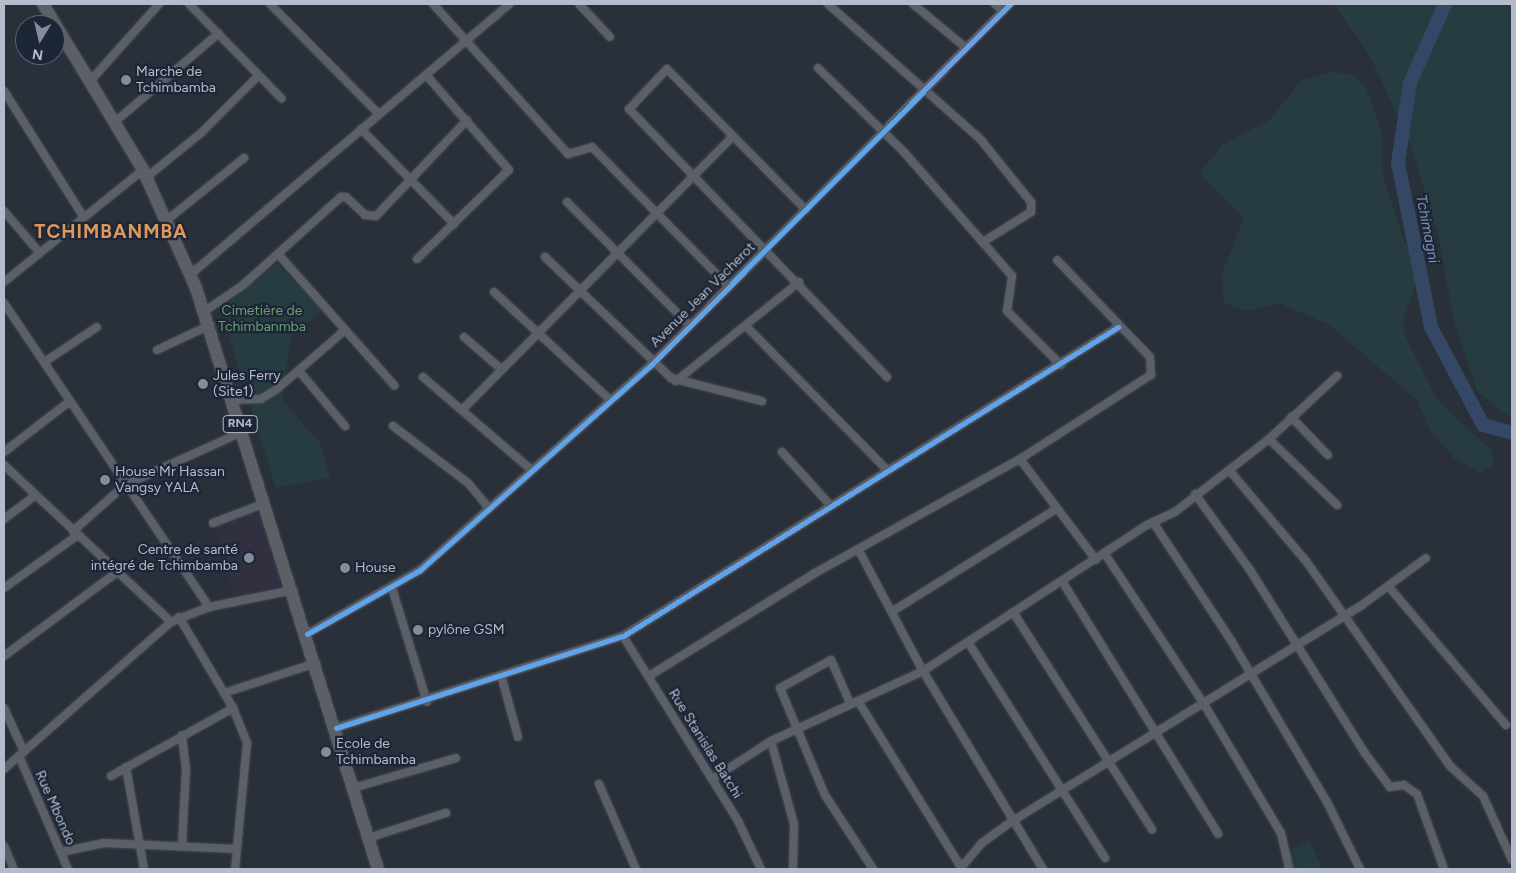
<!DOCTYPE html>
<meta charset="utf-8">
<style>
body{margin:0}
#map{position:relative;width:1516px;height:873px;overflow:hidden;background:#2a303a;font-family:Figtree,sans-serif}
div>[style]{position:absolute}
.medical>*{inset:0;background:#313040;transform-origin:0 0}
.green>*{inset:0;background:#263c41}
.river>*{height:14px;margin:-7px;padding:0 7px;transform-origin:7px;border-radius:7px;background:#344866}
.roads{filter:drop-shadow(0 0 1px #464b53) drop-shadow(0 0 1px #464b53)}
.minor>*{height:8px;margin:-4px;padding:0 4px;transform-origin:4px;border-radius:4px;background:#5a5f68}
.trunk>*{height:12px;margin:-6px;padding:0 6px;transform-origin:6px;border-radius:6px;background:#5c5f66}
.cycleway>*{height:5px;margin:-2.5px;padding:0 2.5px;transform-origin:2.5px;border-radius:2.5px;background:#60a3ed}
.dots>*{width:14px;height:14px;translate:-50% -50%;box-sizing:border-box;border:2px solid #1c2636;border-radius:50%}
span{translate:-50% -50%;white-space:nowrap;text-align:center;line-height:1.15;-webkit-text-stroke:4.5px #1c2636;paint-order:stroke}
.shield-label span{padding:1px 4px;background:#1c2636;border:1px solid;border-radius:4px;-webkit-text-stroke-width:0}
.shield-label{font-size:12px;color:#b4bccc;font-weight:700}
.poi-label{font-size:14px;color:#b4bccc}
.left{translate:0 -50%;text-align:left}
.right{translate:-100% -50%;text-align:right}
.street-label{font-size:14px;color:#b4bccc}
.park-label{font-size:14px;color:#699f76}
.water-label{font-size:15px;color:#7991b5;font-style:italic}
.district-label{font-size:19px;color:#de985c;font-weight:700;letter-spacing:1px}
.frame{position:absolute;inset:0;border:5px solid #b4bccc;pointer-events:none}
.north{position:absolute;left:15px;top:15px;width:50px;height:50px;box-sizing:border-box;background:#1c2636;border:1px solid #596272;border-radius:50%;rotate:189deg;font-size:14px;font-weight:700;line-height:20px;text-align:center;color:#b4bccc}
.north::after{content:'';display:block;margin:auto;width:18px;height:22px;background:#848b99;clip-path:polygon(50% 0,100% 100%,50% 72%,0 100%)}
</style>
<div id="map">
<div class="medical">
<i style="left:262px;top:511px;width:78px;height:50px;rotate:75deg"></i>
</div>
<div class="green">
<i style="clip-path:polygon(1334px 4px,1512px 4px,1512px 419px,1477px 391px,1453px 317px,1438px 233px,1411px 146px,1371px 58px)"></i>
<i style="clip-path:polygon(1334px 72px,1352px 75px,1366px 88px,1382px 132px,1383px 178px,1404px 241px,1417px 263px,1417px 281px,1403px 320px,1405px 336px,1438px 401px,1492px 451px,1494px 465px,1480px 472px,1454px 458px,1430px 430px,1417px 400px,1328px 324px,1279px 303px,1247px 311px,1224px 303px,1222px 274px,1244px 217px,1200px 173px,1222px 145px,1269px 120px,1302px 80px)"></i>
<i style="clip-path:polygon(277px 264px,323px 309px,291px 337px,282px 400px,320px 443px,330px 478px,276px 488px,223px 317px,233px 297px)"></i>
<i style="clip-path:polygon(1309px 840px,1321px 865px,1319px 869px,1295px 869px,1289px 851px)"></i>
</div>
<div class="river">
<i style="left:1445px;top:4px;width:86px;rotate:113.9deg"></i>
<i style="left:1410px;top:83px;width:81px;rotate:98.5deg"></i>
<i style="left:1398px;top:163px;width:167px;rotate:78.6deg"></i>
<i style="left:1431px;top:327px;width:111px;rotate:62deg"></i>
<i style="left:1483px;top:425px;width:30px;rotate:15deg"></i>
</div>
<div class="roads">
<div class="minor">
<i style="left:189px;top:4px;width:132px;rotate:45.6deg"></i>
<i style="left:270px;top:4px;width:153px;rotate:45.3deg"></i>
<i style="left:433px;top:4px;width:202px;rotate:48deg"></i>
<i style="left:568px;top:154px;width:25px;rotate:-16deg"></i>
<i style="left:592px;top:147px;width:196px;rotate:45.6deg"></i>
<i style="left:579px;top:4px;width:45px;rotate:46.8deg"></i>
<i style="left:828px;top:4px;width:205px;rotate:41.6deg"></i>
<i style="left:981px;top:140px;width:80px;rotate:51.1deg"></i>
<i style="left:1031px;top:202px;width:10px;rotate:90deg"></i>
<i style="left:1031px;top:212px;width:57px;rotate:148deg"></i>
<i style="left:913px;top:4px;width:67px;rotate:39.6deg"></i>
<i style="left:995px;top:4px;width:11px;rotate:41deg"></i>
<i style="left:818px;top:68px;width:120px;rotate:44.3deg"></i>
<i style="left:904px;top:152px;width:164px;rotate:48.9deg"></i>
<i style="left:1012px;top:276px;width:35px;rotate:98deg"></i>
<i style="left:1007px;top:311px;width:76px;rotate:45deg"></i>
<i style="left:92px;top:79px;width:101px;rotate:-48.2deg"></i>
<i style="left:4px;top:91px;width:148px;rotate:57.7deg"></i>
<i style="left:116px;top:121px;width:135px;rotate:-40.5deg"></i>
<i style="left:361px;top:129px;width:133px;rotate:45.6deg"></i>
<i style="left:147px;top:177px;width:70px;rotate:-39.2deg"></i>
<i style="left:201px;top:133px;width:81px;rotate:-45deg"></i>
<i style="left:567px;top:202px;width:173px;rotate:45.2deg"></i>
<i style="left:806px;top:210px;width:198px;rotate:-134.6deg"></i>
<i style="left:667px;top:69px;width:55px;rotate:133.5deg"></i>
<i style="left:629px;top:109px;width:372px;rotate:46.1deg"></i>
<i style="left:4px;top:211px;width:54px;rotate:49.5deg"></i>
<i style="left:167px;top:220px;width:99px;rotate:-38.8deg"></i>
<i style="left:279px;top:255px;width:174px;rotate:48.5deg"></i>
<i style="left:545px;top:257px;width:175px;rotate:43.8deg"></i>
<i style="left:671px;top:378px;width:94px;rotate:14.2deg"></i>
<i style="left:417px;top:259px;width:128px;rotate:-44.1deg"></i>
<i style="left:509px;top:170px;width:126px;rotate:-131.1deg"></i>
<i style="left:191px;top:274px;width:417px;rotate:-40.3deg"></i>
<i style="left:4px;top:282px;width:179px;rotate:-38.9deg"></i>
<i style="left:494px;top:292px;width:157px;rotate:42.9deg"></i>
<i style="left:4px;top:303px;width:367px;rotate:56deg"></i>
<i style="left:205px;top:311px;width:46px;rotate:-34.4deg"></i>
<i style="left:243px;top:285px;width:132px;rotate:-41.9deg"></i>
<i style="left:341px;top:197px;width:5px"></i>
<i style="left:346px;top:197px;width:26px;rotate:43deg"></i>
<i style="left:365px;top:215px;width:11px;rotate:5deg"></i>
<i style="left:376px;top:216px;width:132px;rotate:-46.5deg"></i>
<i style="left:746px;top:326px;width:202px;rotate:45.6deg"></i>
<i style="left:464px;top:337px;width:49px;rotate:40.9deg"></i>
<i style="left:157px;top:350px;width:59px;rotate:-25.3deg"></i>
<i style="left:46px;top:361px;width:61px;rotate:-33.7deg"></i>
<i style="left:299px;top:371px;width:72px;rotate:50.1deg"></i>
<i style="left:423px;top:377px;width:140px;rotate:40.6deg"></i>
<i style="left:676px;top:381px;width:158px;rotate:-38.8deg"></i>
<i style="left:233px;top:400px;width:28px;rotate:-2deg"></i>
<i style="left:261px;top:399px;width:19px;rotate:-32deg"></i>
<i style="left:277px;top:389px;width:90px;rotate:-40.9deg"></i>
<i style="left:462px;top:410px;width:385px;rotate:-45.3deg"></i>
<i style="left:1291px;top:417px;width:53px;rotate:45.8deg"></i>
<i style="left:393px;top:426px;width:94px;rotate:37.2deg"></i>
<i style="left:468px;top:483px;width:31px;rotate:50deg"></i>
<i style="left:1269px;top:439px;width:95px;rotate:44.1deg"></i>
<i style="left:4px;top:452px;width:83px;rotate:-37.7deg"></i>
<i style="left:782px;top:452px;width:72px;rotate:47.8deg"></i>
<i style="left:1020px;top:459px;width:126px;rotate:53deg"></i>
<i style="left:4px;top:465px;width:229px;rotate:43.2deg"></i>
<i style="left:1229px;top:470px;width:119px;rotate:49.8deg"></i>
<i style="left:1306px;top:561px;width:251px;rotate:54.9deg"></i>
<i style="left:1450px;top:766px;width:45px;rotate:42.3deg"></i>
<i style="left:1483px;top:796px;width:70px;rotate:65.6deg"></i>
<i style="left:1195px;top:494px;width:94px;rotate:54.1deg"></i>
<i style="left:1250px;top:570px;width:215px;rotate:57.9deg"></i>
<i style="left:1364px;top:752px;width:44px;rotate:53.4deg"></i>
<i style="left:1390px;top:787px;width:14px;rotate:-8deg"></i>
<i style="left:1404px;top:785px;width:16px;rotate:35deg"></i>
<i style="left:1417px;top:794px;width:80px;rotate:70.2deg"></i>
<i style="left:4px;top:519px;width:39px;rotate:-37deg"></i>
<i style="left:1153px;top:522px;width:144px;rotate:56.6deg"></i>
<i style="left:1232px;top:642px;width:184px;rotate:59.3deg"></i>
<i style="left:1326px;top:800px;width:77px;rotate:63.8deg"></i>
<i style="left:213px;top:523px;width:56px;rotate:-21deg"></i>
<i style="left:73px;top:531px;width:69px;rotate:-41.5deg"></i>
<i style="left:125px;top:485px;width:128px;rotate:-24.4deg"></i>
<i style="left:858px;top:549px;width:138px;rotate:62deg"></i>
<i style="left:923px;top:671px;width:232px;rotate:58.8deg"></i>
<i style="left:1105px;top:554px;width:180px;rotate:56.6deg"></i>
<i style="left:1204px;top:704px;width:150px;rotate:59.2deg"></i>
<i style="left:1281px;top:833px;width:37px;rotate:77deg"></i>
<i style="left:1062px;top:581px;width:297px;rotate:58.3deg"></i>
<i style="left:1389px;top:587px;width:181px;rotate:49.7deg"></i>
<i style="left:4px;top:588px;width:91px;rotate:-35.6deg"></i>
<i style="left:392px;top:588px;width:119px;rotate:72.9deg"></i>
<i style="left:893px;top:611px;width:192px;rotate:-32deg"></i>
<i style="left:1013px;top:612px;width:258px;rotate:57.4deg"></i>
<i style="left:179px;top:617px;width:106px;rotate:59.3deg"></i>
<i style="left:233px;top:708px;width:38px;rotate:68deg"></i>
<i style="left:247px;top:743px;width:127px;rotate:95.4deg"></i>
<i style="left:307px;top:634px;width:130px;rotate:-29.5deg"></i>
<i style="left:420px;top:570px;width:310px;rotate:-41.6deg"></i>
<i style="left:652px;top:364px;width:508px;rotate:-45.16deg"></i>
<i style="left:623px;top:636px;width:218px;rotate:58.1deg"></i>
<i style="left:738px;top:821px;width:53px;rotate:64.4deg"></i>
<i style="left:968px;top:642px;width:256px;rotate:57.6deg"></i>
<i style="left:4px;top:656px;width:141px;rotate:-36.6deg"></i>
<i style="left:501px;top:675px;width:64px;rotate:74.7deg"></i>
<i style="left:649px;top:676px;width:195px;rotate:-31.8deg"></i>
<i style="left:815px;top:573px;width:235px;rotate:-29.1deg"></i>
<i style="left:1020px;top:459px;width:156px;rotate:-32.7deg"></i>
<i style="left:1151px;top:375px;width:18px;rotate:-93deg"></i>
<i style="left:1150px;top:357px;width:134px;rotate:-133.8deg"></i>
<i style="left:224px;top:693px;width:97px;rotate:-18.1deg"></i>
<i style="left:858px;top:701px;width:198px;rotate:58.2deg"></i>
<i style="left:850px;top:703px;width:47px;rotate:-113.8deg"></i>
<i style="left:831px;top:660px;width:58px;rotate:151.2deg"></i>
<i style="left:780px;top:688px;width:116px;rotate:67.2deg"></i>
<i style="left:825px;top:795px;width:88px;rotate:57deg"></i>
<i style="left:4px;top:708px;width:48px;rotate:65.6deg"></i>
<i style="left:336px;top:728px;width:301px;rotate:-17.8deg"></i>
<i style="left:623px;top:636px;width:584px;rotate:-31.97deg"></i>
<i style="left:771px;top:741px;width:86px;rotate:74.5deg"></i>
<i style="left:794px;top:824px;width:45px;rotate:91.3deg"></i>
<i style="left:19px;top:756px;width:123px;rotate:66.6deg"></i>
<i style="left:126px;top:767px;width:104px;rotate:80deg"></i>
<i style="left:4px;top:769px;width:222px;rotate:-41.4deg"></i>
<i style="left:171px;top:622px;width:41px;rotate:-21.5deg"></i>
<i style="left:209px;top:607px;width:86px;rotate:-11.4deg"></i>
<i style="left:111px;top:776px;width:140px;rotate:-29.1deg"></i>
<i style="left:712px;top:779px;width:70px;rotate:-32.8deg"></i>
<i style="left:771px;top:741px;width:167px;rotate:-24.7deg"></i>
<i style="left:923px;top:671px;width:267px;rotate:-33.1deg"></i>
<i style="left:1147px;top:525px;width:31px;rotate:-25deg"></i>
<i style="left:1175px;top:512px;width:119px;rotate:-37.8deg"></i>
<i style="left:1269px;top:439px;width:93px;rotate:-42.8deg"></i>
<i style="left:599px;top:784px;width:93px;rotate:66.5deg"></i>
<i style="left:353px;top:788px;width:107px;rotate:-16.2deg"></i>
<i style="left:368px;top:838px;width:82px;rotate:-17.8deg"></i>
<i style="left:182px;top:845px;width:76px;rotate:-87deg"></i>
<i style="left:186px;top:769px;width:34px;rotate:-97deg"></i>
<i style="left:4px;top:846px;width:25px;rotate:67deg"></i>
<i style="left:61px;top:852px;width:44px;rotate:-11.8deg"></i>
<i style="left:104px;top:843px;width:132px;rotate:2.6deg"></i>
<i style="left:960px;top:869px;width:34px;rotate:-50deg"></i>
<i style="left:982px;top:843px;width:39px;rotate:-36deg"></i>
<i style="left:1014px;top:820px;width:409px;rotate:-31.7deg"></i>
<i style="left:1362px;top:605px;width:79px;rotate:-36.3deg"></i>
</div>
<div class="trunk">
<i style="left:43px;top:4px;width:194px;rotate:58.9deg"></i>
<i style="left:143px;top:170px;width:129px;rotate:65.8deg"></i>
<i style="left:196px;top:288px;width:609px;rotate:72.61deg"></i>
</div>
</div>
<div class="cycleway">
<i style="left:307px;top:634px;width:130px;rotate:-29.5deg"></i>
<i style="left:420px;top:570px;width:310px;rotate:-41.6deg"></i>
<i style="left:652px;top:364px;width:508px;rotate:-45.16deg"></i>
<i style="left:336px;top:728px;width:301px;rotate:-17.8deg"></i>
<i style="left:623px;top:636px;width:584px;rotate:-31.97deg"></i>
</div>
<div class="dots">
<i style="left:126px;top:80px;background:#848b99"></i>
<i style="left:203px;top:384px;background:#848b99"></i>
<i style="left:105px;top:480px;background:#848b99"></i>
<i style="left:249px;top:558px;background:#848b99"></i>
<i style="left:345px;top:568px;background:#848b99"></i>
<i style="left:418px;top:630px;background:#848b99"></i>
<i style="left:326px;top:752px;background:#848b99"></i>
</div>
<div class="shield-label">
<span style="left:240px;top:424px">RN4</span>
</div>
<div class="poi-label">
<span class="left" style="left:136px;top:80px">Marche de<br>Tchimbamba</span>
<span class="left" style="left:213px;top:384px">Jules Ferry<br>(Site1)</span>
<span class="left" style="left:115px;top:480px">House Mr Hassan<br>Vangsy YALA</span>
<span class="right" style="left:238px;top:558px">Centre de santé<br>intégré de Tchimbamba</span>
<span class="left" style="left:355px;top:568px">House</span>
<span class="left" style="left:428px;top:630px">pylône GSM</span>
<span class="left" style="left:336px;top:752px">Ecole de<br>Tchimbamba</span>
</div>
<div class="street-label">
<span style="left:703px;top:295px;rotate:-45deg">Avenue Jean Vacherot</span>
<span style="left:705px;top:744px;rotate:58deg">Rue Stanislas Batchi</span>
<span style="left:55px;top:808px;rotate:66deg">Rue Mbondo</span>
</div>
<div class="park-label">
<span style="left:262px;top:319px">Cimetière de<br>Tchimbanmba</span>
</div>
<div class="water-label">
<span style="left:1427px;top:229px;rotate:79deg">Tchimagni</span>
</div>
<div class="district-label">
<span style="left:111px;top:232px">TCHIMBANMBA</span>
</div>
<div class="frame"></div>
<div class="north">N</div>
</div>
